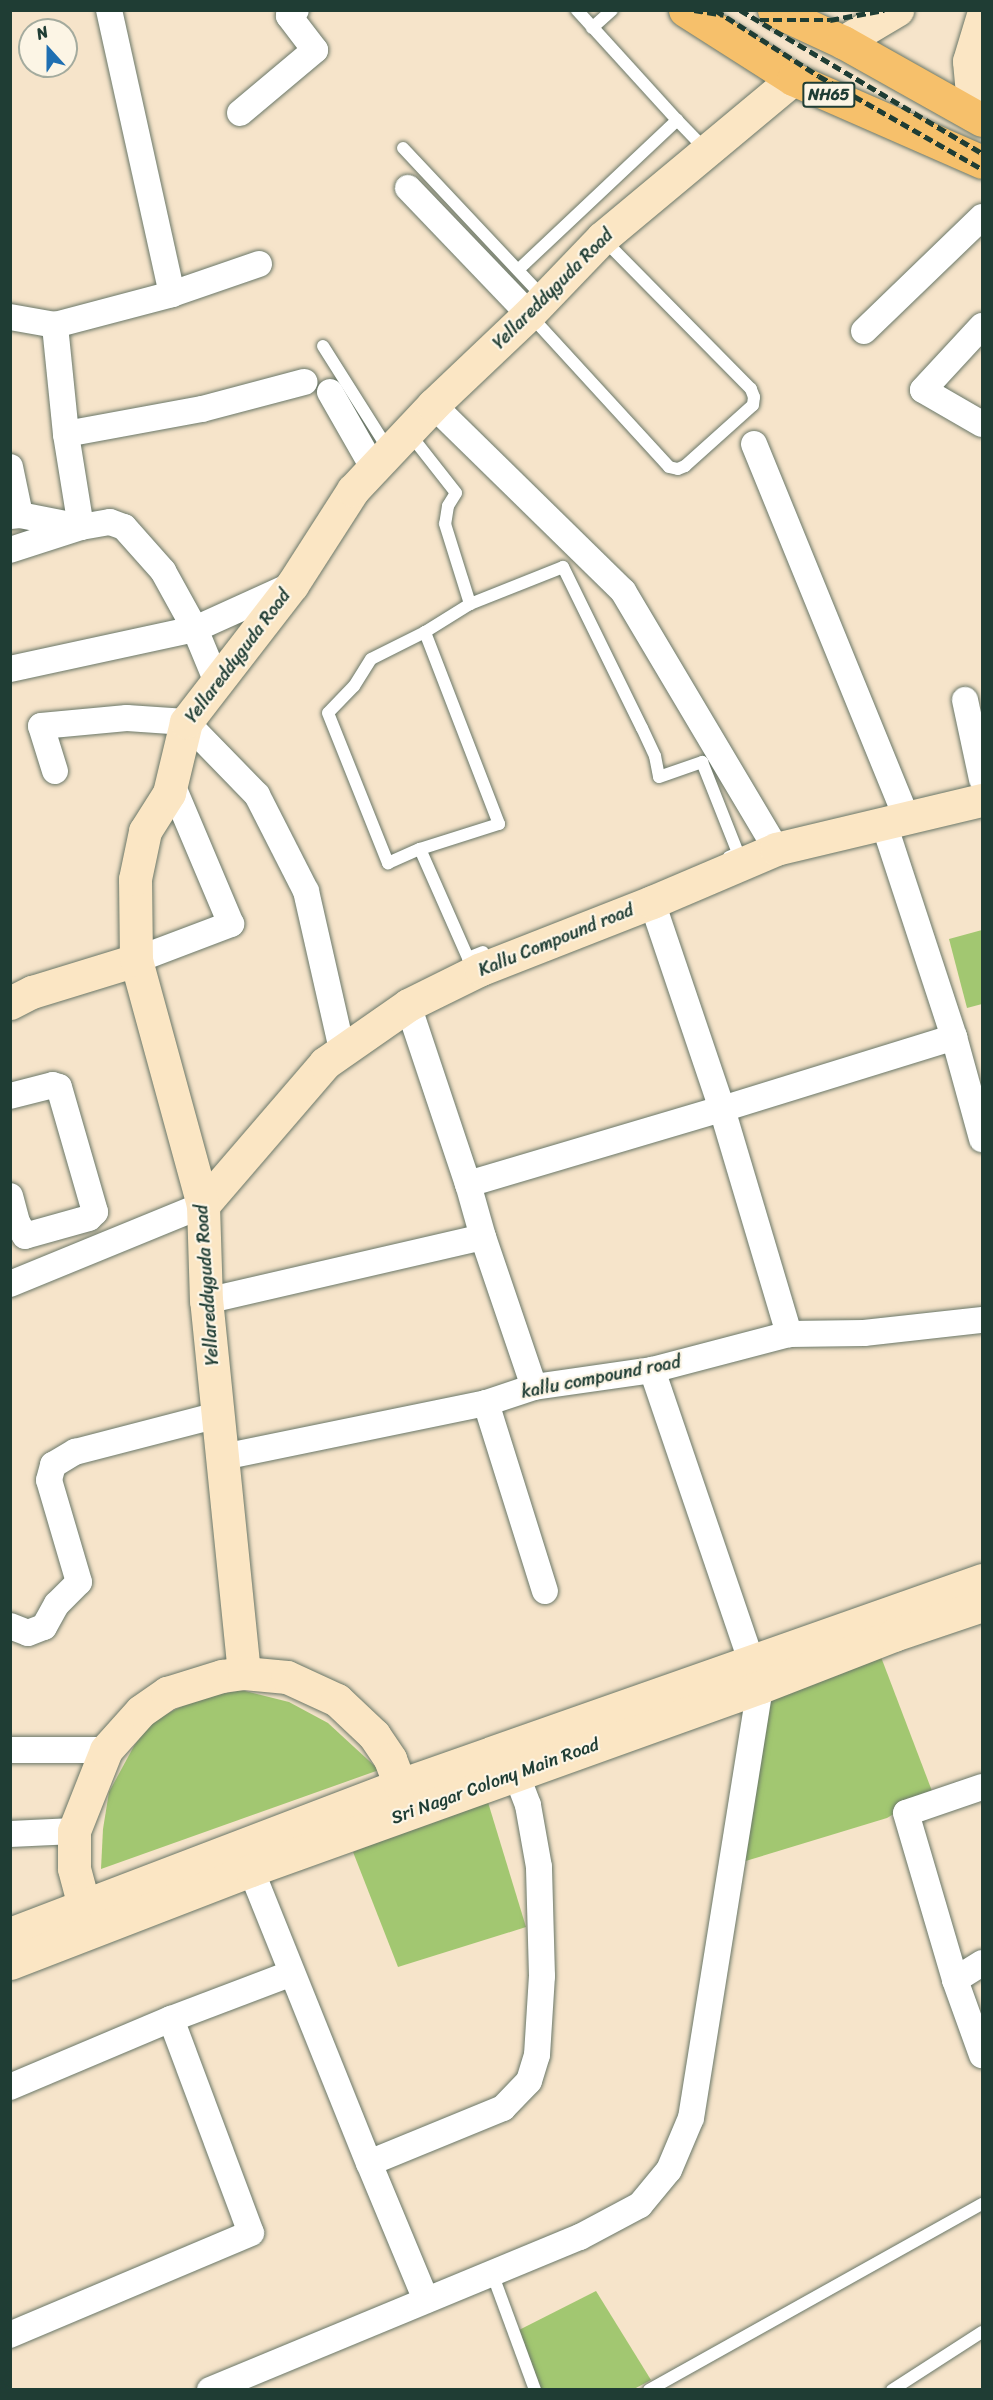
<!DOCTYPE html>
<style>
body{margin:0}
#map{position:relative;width:993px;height:2400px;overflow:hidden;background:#f6e4ca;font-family:Sriracha,sans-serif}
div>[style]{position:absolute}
.green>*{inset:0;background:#a2c771}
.roads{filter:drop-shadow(0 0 2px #6a7768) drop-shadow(0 0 2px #6a7768)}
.lane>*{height:12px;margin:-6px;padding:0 6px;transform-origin:6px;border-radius:6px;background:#fff}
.street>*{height:26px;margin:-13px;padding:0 13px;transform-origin:13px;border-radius:13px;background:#fff}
.secondary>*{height:33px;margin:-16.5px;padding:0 16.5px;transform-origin:16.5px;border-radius:16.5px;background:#fbe6c4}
.highway>*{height:33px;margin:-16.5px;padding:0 16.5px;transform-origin:16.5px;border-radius:16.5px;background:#f6c06b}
.rail>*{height:4.5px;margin-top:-2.25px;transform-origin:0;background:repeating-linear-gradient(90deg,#1f3d34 0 9px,transparent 0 13.5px)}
span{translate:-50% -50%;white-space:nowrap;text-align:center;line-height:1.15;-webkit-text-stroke:4.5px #fcf5e5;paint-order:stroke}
.shield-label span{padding:2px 4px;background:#fcf5e5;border:2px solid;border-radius:4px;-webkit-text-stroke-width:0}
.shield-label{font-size:16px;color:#1f3d34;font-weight:700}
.street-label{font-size:18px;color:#1f3d34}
.frame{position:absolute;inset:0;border:12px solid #1f3d34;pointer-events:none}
.north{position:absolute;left:18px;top:18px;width:60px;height:60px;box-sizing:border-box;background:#fcf5e5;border:2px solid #a4ab9e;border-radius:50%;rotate:339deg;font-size:16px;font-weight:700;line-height:24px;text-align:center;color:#1f3d34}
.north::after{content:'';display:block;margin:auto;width:21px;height:27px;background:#1f6fb2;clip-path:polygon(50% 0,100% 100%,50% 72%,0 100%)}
</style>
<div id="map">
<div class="green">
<i style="clip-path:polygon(982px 930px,982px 1004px,967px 1008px,949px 939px)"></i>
<i style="clip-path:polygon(881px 1657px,932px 1791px,887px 1818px,739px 1863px,762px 1693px)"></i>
<i style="clip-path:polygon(241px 1690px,289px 1702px,328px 1723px,379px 1770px,101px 1869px,103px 1829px,109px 1792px,134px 1746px,152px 1721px,197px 1699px)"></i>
<i style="clip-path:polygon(487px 1799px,526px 1927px,398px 1967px,353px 1852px)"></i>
<i style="clip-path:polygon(596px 2291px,651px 2380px,634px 2389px,541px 2389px,519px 2330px)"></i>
</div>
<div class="roads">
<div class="lane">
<i style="left:592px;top:28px;width:27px;rotate:-42deg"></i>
<i style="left:677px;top:120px;width:40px;rotate:46deg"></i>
<i style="left:403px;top:148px;width:204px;rotate:46.8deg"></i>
<i style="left:518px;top:270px;width:219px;rotate:-43.3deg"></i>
<i style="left:677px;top:120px;width:149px;rotate:-132.3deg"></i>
<i style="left:529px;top:314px;width:207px;rotate:47.5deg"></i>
<i style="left:669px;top:467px;width:9px;rotate:13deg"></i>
<i style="left:678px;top:469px;width:8px;rotate:-23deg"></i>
<i style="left:685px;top:466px;width:91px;rotate:-41.9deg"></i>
<i style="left:753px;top:405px;width:8px;rotate:-83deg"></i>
<i style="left:754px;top:397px;width:9px;rotate:-111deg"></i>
<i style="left:751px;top:389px;width:211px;rotate:-134.6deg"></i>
<i style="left:323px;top:346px;width:122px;rotate:57.7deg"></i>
<i style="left:409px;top:433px;width:76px;rotate:51.9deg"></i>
<i style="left:456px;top:493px;width:15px;rotate:122deg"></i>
<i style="left:448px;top:506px;width:18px;rotate:99deg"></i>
<i style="left:445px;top:524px;width:84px;rotate:72.6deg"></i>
<i style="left:425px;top:632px;width:60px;rotate:153.4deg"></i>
<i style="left:371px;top:659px;width:32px;rotate:122deg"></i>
<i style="left:354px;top:686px;width:37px;rotate:134deg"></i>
<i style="left:328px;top:713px;width:162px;rotate:68.2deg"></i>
<i style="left:388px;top:863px;width:35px;rotate:-24deg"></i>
<i style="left:420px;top:849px;width:83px;rotate:-17.6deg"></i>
<i style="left:499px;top:824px;width:206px;rotate:-111.1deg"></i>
<i style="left:425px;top:632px;width:53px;rotate:-31.9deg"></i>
<i style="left:470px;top:604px;width:100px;rotate:-21.7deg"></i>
<i style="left:563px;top:567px;width:179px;rotate:63.9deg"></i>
<i style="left:642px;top:728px;width:31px;rotate:65deg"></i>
<i style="left:655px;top:756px;width:21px;rotate:79deg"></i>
<i style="left:659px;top:777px;width:46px;rotate:-19.2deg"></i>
<i style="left:702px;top:762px;width:98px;rotate:68.4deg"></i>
<i style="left:738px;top:853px;width:10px;rotate:156deg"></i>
<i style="left:420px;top:849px;width:119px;rotate:66.2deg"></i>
<i style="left:468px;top:958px;width:16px;rotate:-22deg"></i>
<i style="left:492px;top:2273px;width:125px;rotate:69.8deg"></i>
<i style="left:649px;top:2390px;width:381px;rotate:-29.2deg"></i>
<i style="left:892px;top:2390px;width:107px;rotate:-32.8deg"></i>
</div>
<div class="street">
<i style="left:109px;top:10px;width:291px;rotate:77.5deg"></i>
<i style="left:240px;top:113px;width:98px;rotate:-40deg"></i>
<i style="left:315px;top:50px;width:43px;rotate:-127.4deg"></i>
<i style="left:289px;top:16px;width:9px;rotate:-41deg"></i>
<i style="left:408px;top:188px;width:175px;rotate:46.2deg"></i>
<i style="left:10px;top:317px;width:46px;rotate:10.1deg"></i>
<i style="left:55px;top:325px;width:121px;rotate:-14.8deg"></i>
<i style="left:172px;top:294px;width:92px;rotate:-19deg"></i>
<i style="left:982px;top:326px;width:87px;rotate:132.7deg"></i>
<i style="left:923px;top:390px;width:68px;rotate:30deg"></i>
<i style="left:864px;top:331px;width:164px;rotate:-44deg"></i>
<i style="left:330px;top:392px;width:89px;rotate:60.3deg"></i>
<i style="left:433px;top:405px;width:266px;rotate:44.4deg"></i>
<i style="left:623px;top:591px;width:300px;rotate:59.3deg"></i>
<i style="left:66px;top:434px;width:138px;rotate:-10.4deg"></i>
<i style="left:202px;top:409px;width:106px;rotate:-14.8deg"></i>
<i style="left:754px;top:444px;width:405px;rotate:67.8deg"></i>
<i style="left:10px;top:467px;width:49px;rotate:78.2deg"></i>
<i style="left:10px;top:516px;width:10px;rotate:-6deg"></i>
<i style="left:20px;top:515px;width:62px;rotate:11.1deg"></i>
<i style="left:81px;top:527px;width:29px;rotate:-10deg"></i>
<i style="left:110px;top:522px;width:15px;rotate:20deg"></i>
<i style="left:124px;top:527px;width:59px;rotate:48.4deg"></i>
<i style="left:163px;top:571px;width:66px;rotate:61.1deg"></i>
<i style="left:195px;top:629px;width:57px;rotate:67.5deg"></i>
<i style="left:10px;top:550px;width:75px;rotate:-17.9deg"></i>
<i style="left:81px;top:527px;width:94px;rotate:-99.2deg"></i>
<i style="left:66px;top:434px;width:110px;rotate:-95.8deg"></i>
<i style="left:10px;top:669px;width:189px;rotate:-12.2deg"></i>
<i style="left:195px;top:629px;width:104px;rotate:-24.4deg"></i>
<i style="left:965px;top:700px;width:81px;rotate:77.9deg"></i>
<i style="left:55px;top:771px;width:47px;rotate:-107.3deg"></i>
<i style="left:41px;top:726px;width:86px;rotate:-5.3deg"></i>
<i style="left:127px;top:718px;width:59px;rotate:3.9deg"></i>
<i style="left:186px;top:722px;width:102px;rotate:45.8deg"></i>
<i style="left:257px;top:795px;width:108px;rotate:63deg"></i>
<i style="left:306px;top:891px;width:163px;rotate:77.2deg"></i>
<i style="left:884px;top:824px;width:224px;rotate:71.8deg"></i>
<i style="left:954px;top:1037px;width:106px;rotate:74.6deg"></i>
<i style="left:652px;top:902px;width:219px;rotate:71.3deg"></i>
<i style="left:722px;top:1109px;width:235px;rotate:73.4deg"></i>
<i style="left:136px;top:960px;width:102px;rotate:-20.8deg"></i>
<i style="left:231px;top:924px;width:152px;rotate:-112.9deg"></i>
<i style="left:408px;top:1005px;width:189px;rotate:71.5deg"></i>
<i style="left:10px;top:1096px;width:44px;rotate:-14.3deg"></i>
<i style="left:53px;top:1085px;width:6px;rotate:18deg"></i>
<i style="left:59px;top:1087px;width:130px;rotate:73.9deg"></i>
<i style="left:95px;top:1212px;width:8px;rotate:135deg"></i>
<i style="left:89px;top:1218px;width:66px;rotate:164.3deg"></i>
<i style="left:25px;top:1236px;width:16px;rotate:-120deg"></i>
<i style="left:17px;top:1222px;width:27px;rotate:-105deg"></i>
<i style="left:483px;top:1237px;width:158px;rotate:71.2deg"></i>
<i style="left:10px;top:1284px;width:209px;rotate:-22.3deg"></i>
<i style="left:206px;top:1301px;width:284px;rotate:-13deg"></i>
<i style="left:483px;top:1237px;width:55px;rotate:-105.8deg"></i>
<i style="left:468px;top:1184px;width:265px;rotate:-16.5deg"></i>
<i style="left:722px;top:1109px;width:243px;rotate:-17.2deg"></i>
<i style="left:486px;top:1403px;width:197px;rotate:72.6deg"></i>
<i style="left:223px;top:1457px;width:268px;rotate:-11.6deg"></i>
<i style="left:486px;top:1403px;width:51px;rotate:-18.4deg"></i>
<i style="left:534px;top:1387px;width:119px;rotate:-8.2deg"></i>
<i style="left:652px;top:1370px;width:142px;rotate:-14.7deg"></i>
<i style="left:789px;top:1334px;width:75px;rotate:-0.8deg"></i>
<i style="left:864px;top:1333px;width:119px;rotate:-6.3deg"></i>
<i style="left:10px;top:1626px;width:19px;rotate:21deg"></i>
<i style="left:28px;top:1633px;width:17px;rotate:-21deg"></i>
<i style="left:44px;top:1627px;width:26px;rotate:-61deg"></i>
<i style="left:57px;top:1604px;width:31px;rotate:-45deg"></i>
<i style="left:79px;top:1582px;width:106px;rotate:-106.4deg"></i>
<i style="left:49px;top:1480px;width:16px;rotate:-75deg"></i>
<i style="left:53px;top:1465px;width:26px;rotate:-31deg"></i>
<i style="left:75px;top:1452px;width:148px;rotate:-14.5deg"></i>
<i style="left:10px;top:1750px;width:96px"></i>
<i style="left:982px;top:1787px;width:80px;rotate:161.1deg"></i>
<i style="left:906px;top:1813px;width:174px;rotate:73.6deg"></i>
<i style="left:955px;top:1980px;width:80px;rotate:70.2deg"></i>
<i style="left:10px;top:1834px;width:64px;rotate:-2.7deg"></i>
<i style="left:251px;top:1870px;width:316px;rotate:68.1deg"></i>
<i style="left:955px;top:1980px;width:32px;rotate:-32deg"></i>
<i style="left:171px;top:2019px;width:129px;rotate:-20.8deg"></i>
<i style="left:10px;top:2087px;width:175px;rotate:-22.9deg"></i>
<i style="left:171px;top:2019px;width:228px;rotate:69.5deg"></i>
<i style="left:251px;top:2233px;width:262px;rotate:157.1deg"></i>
<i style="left:426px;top:2300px;width:148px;rotate:-112.6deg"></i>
<i style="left:369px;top:2163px;width:145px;rotate:-22.3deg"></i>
<i style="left:503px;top:2108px;width:37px;rotate:-46deg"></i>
<i style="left:529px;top:2081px;width:27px;rotate:-73deg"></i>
<i style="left:537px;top:2055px;width:79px;rotate:-86.4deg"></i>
<i style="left:542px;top:1976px;width:109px;rotate:-91.6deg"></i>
<i style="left:539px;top:1867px;width:63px;rotate:-100.1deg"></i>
<i style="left:528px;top:1805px;width:34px;rotate:-111deg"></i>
<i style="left:210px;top:2390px;width:400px;rotate:-22.5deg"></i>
<i style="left:580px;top:2237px;width:68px;rotate:-28.1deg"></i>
<i style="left:640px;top:2205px;width:45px;rotate:-50.4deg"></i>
<i style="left:669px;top:2170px;width:56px;rotate:-67.1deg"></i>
<i style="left:691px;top:2118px;width:436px;rotate:-80.9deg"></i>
<i style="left:760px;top:1687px;width:335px;rotate:-108.8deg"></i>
</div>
<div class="secondary">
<i style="left:843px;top:42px;width:63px;rotate:-30.7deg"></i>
<i style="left:974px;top:115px;width:54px;rotate:-95.3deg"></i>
<i style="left:969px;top:61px;width:45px;rotate:-73.2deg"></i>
<i style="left:10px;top:1003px;width:25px;rotate:-27deg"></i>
<i style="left:32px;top:992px;width:109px;rotate:-17.1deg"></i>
<i style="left:203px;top:1205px;width:187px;rotate:-49.3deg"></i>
<i style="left:325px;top:1063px;width:101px;rotate:-34.9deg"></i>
<i style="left:408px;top:1005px;width:81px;rotate:-26.3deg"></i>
<i style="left:481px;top:969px;width:184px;rotate:-21.4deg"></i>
<i style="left:652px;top:902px;width:135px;rotate:-23.1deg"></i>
<i style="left:776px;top:849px;width:212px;rotate:-13.4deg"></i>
<i style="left:244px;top:1673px;width:374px;rotate:-95.8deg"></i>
<i style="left:206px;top:1301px;width:96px;rotate:-91.8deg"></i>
<i style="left:203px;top:1205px;width:254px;rotate:-105.3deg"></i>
<i style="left:136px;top:960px;width:81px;rotate:-90.7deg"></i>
<i style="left:135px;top:879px;width:49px;rotate:-78.2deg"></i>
<i style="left:145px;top:831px;width:45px;rotate:-57.7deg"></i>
<i style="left:169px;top:793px;width:73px;rotate:-76.5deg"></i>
<i style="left:186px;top:722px;width:173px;rotate:-52.3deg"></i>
<i style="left:292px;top:585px;width:113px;rotate:-57.3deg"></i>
<i style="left:353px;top:490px;width:117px;rotate:-46.7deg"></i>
<i style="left:433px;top:405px;width:132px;rotate:-43.5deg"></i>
<i style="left:529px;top:314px;width:105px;rotate:-46.2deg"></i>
<i style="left:602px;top:238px;width:249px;rotate:-39.8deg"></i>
<i style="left:93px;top:1927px;width:23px;rotate:-113deg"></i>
<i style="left:84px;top:1906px;width:39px;rotate:-105deg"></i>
<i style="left:74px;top:1868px;width:37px;rotate:-90deg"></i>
<i style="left:74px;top:1831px;width:87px;rotate:-68.4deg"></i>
<i style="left:106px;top:1750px;width:52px;rotate:-48.1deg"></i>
<i style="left:141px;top:1711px;width:32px;rotate:-35deg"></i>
<i style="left:167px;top:1693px;width:58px;rotate:-17.2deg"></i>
<i style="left:222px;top:1676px;width:22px;rotate:-8deg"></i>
<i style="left:244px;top:1673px;width:43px;rotate:5.3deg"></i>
<i style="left:287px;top:1677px;width:55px;rotate:24.7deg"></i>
<i style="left:337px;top:1700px;width:51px;rotate:43.4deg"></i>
<i style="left:374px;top:1735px;width:29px;rotate:56deg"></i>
<i style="left:390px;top:1759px;width:28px;rotate:69deg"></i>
<i style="left:10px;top:1934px;width:417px;rotate:-20.9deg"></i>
<i style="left:400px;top:1785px;width:617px;rotate:-19.4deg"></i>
<i style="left:10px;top:1963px;width:258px;rotate:-21.1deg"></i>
<i style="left:251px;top:1870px;width:541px;rotate:-19.77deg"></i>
<i style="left:760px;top:1687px;width:144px;rotate:-21.2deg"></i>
<i style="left:894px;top:1635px;width:93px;rotate:-18.8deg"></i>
</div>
<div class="highway">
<i style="left:685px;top:10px;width:128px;rotate:32.6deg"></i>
<i style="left:793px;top:79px;width:206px;rotate:23.7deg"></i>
<i style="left:774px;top:10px;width:76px;rotate:24.9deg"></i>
<i style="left:843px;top:42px;width:159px;rotate:29.3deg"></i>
</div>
</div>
<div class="rail">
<i style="left:694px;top:10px;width:30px;rotate:9deg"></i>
<i style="left:715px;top:10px;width:123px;rotate:32.4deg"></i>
<i style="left:819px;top:76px;width:188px;rotate:29.7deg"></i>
<i style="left:740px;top:10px;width:281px;rotate:30.6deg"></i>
<i style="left:760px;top:20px;width:70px"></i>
<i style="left:830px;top:20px;width:55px;rotate:-10.5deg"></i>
</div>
<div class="shield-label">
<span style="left:829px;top:95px">NH65</span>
</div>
<div class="street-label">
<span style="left:553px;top:289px;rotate:-45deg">Yellareddyguda Road</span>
<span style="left:238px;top:656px;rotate:-53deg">Yellareddyguda Road</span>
<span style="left:556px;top:940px;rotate:-22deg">Kallu Compound road</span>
<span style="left:207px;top:1285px;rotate:-94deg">Yellareddyguda Road</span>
<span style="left:601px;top:1377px;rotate:-11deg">kallu compound road</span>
<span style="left:495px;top:1781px;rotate:-20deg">Sri Nagar Colony Main Road</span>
</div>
<div class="frame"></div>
<div class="north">N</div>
</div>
